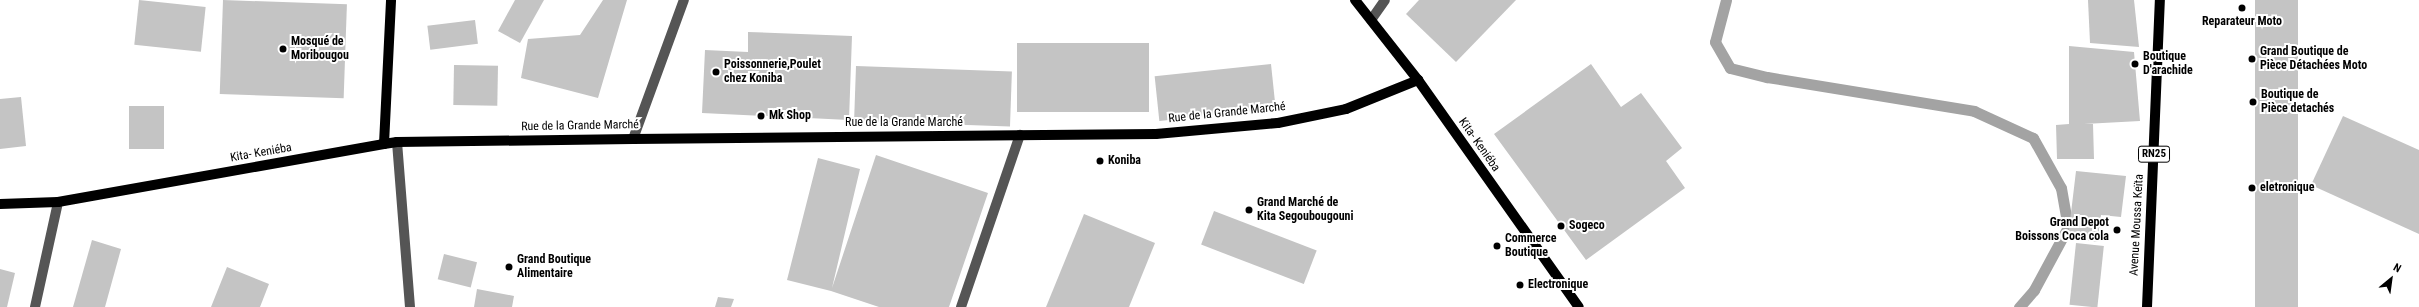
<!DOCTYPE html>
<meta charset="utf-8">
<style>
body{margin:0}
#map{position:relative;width:2419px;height:307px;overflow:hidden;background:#fff;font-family:"Roboto Condensed",sans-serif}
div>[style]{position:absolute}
.stream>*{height:11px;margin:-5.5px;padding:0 5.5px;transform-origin:5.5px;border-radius:5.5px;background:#a3a3a3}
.building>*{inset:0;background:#c4c4c4;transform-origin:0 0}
.minor>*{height:10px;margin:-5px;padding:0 5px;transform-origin:5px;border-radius:5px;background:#555}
.major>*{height:10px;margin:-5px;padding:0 5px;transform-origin:5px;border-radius:5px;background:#000}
.dots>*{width:11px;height:11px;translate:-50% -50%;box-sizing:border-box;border:2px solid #fff;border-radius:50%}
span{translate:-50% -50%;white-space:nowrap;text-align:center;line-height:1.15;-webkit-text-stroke:4px #fff;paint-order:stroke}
.shield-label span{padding:1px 3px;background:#fff;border:1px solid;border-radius:3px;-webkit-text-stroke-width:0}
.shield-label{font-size:11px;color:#000;font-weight:700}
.poi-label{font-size:12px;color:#000;font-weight:700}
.left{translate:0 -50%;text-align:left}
.right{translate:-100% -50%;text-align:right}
.street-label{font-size:12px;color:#000}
.north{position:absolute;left:2371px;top:259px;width:40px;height:40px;-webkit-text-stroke:3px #fff;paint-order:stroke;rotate:29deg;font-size:11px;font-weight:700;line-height:16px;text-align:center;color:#000}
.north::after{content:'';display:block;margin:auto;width:14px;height:18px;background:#000;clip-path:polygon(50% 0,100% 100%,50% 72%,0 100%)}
</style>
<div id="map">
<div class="stream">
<i style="left:1726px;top:0;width:43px;rotate:104.7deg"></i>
<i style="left:1715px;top:42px;width:30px;rotate:60deg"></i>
<i style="left:1730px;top:68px;width:38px;rotate:14deg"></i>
<i style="left:1767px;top:77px;width:210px;rotate:9.3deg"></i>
<i style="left:1974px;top:111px;width:65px;rotate:24.6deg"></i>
<i style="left:2033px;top:138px;width:57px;rotate:60.8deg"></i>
<i style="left:2061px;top:188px;width:40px;rotate:80deg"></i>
<i style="left:2068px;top:227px;width:72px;rotate:118.4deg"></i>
<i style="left:2034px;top:290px;width:23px;rotate:131deg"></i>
</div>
<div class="building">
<i style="left:139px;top:0;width:67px;height:45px;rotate:6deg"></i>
<i style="left:223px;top:0;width:124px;height:94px;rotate:2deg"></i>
<i style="clip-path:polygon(515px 0,544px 0,520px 43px,498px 31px)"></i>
<i style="clip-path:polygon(603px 0,627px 0,598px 98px,521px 78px,528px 39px,580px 35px)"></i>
<i style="clip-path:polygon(1419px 0,1516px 0,1456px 62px,1406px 14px)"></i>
<i style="clip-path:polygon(2088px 0,2134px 0,2139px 47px,2090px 43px)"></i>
<i style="left:2255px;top:0;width:43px;height:307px"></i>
<i style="left:475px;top:20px;width:24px;height:48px;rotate:83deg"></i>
<i style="clip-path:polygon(748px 32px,852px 36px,849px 120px,702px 113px,705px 50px,748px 52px)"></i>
<i style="left:1017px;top:43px;width:132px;height:69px"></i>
<i style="clip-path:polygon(2069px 46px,2134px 52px,2140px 121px,2084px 124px,2093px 124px,2094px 159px,2057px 159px,2056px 125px,2069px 124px)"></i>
<i style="left:1271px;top:64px;width:45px;height:117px;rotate:84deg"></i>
<i style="clip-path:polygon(1591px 64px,1621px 107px,1641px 93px,1682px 148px,1666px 161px,1685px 188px,1586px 260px,1494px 134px)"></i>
<i style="left:454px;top:65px;width:44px;height:40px;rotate:1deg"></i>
<i style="left:856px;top:66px;width:156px;height:55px;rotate:2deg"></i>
<i style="clip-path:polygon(21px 97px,26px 146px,0 149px,0 99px)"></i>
<i style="left:129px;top:106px;width:35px;height:43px"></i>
<i style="clip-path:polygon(2343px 116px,2419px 150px,2419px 234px,2311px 185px)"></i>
<i style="clip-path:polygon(876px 155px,988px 193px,949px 307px,879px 307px,831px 291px,787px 280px,818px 158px,860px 169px,832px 288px)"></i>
<i style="clip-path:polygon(2076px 171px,2126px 176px,2121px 217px,2101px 215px,2098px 242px,2068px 238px)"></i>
<i style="left:1214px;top:211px;width:110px;height:36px;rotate:21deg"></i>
<i style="clip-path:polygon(1084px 214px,1155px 243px,1129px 307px,1046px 307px)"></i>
<i style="clip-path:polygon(92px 240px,121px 249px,105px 307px,73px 307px)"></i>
<i style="left:2076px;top:243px;width:28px;height:62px;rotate:6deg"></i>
<i style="left:444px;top:254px;width:34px;height:26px;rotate:14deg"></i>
<i style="clip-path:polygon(227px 267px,269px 284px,260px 307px,211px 307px)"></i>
<i style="clip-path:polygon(0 269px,15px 273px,7px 307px,0 307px)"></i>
<i style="clip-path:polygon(477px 289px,514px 296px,512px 307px,474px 307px)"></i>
<i style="clip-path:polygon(718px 297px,734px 299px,731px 307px,715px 307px)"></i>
</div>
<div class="minor">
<i style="left:1371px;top:20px;width:24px;rotate:-55deg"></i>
<i style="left:633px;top:139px;width:148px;rotate:-69.9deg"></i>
<i style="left:397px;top:142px;width:166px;rotate:85.5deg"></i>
<i style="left:35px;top:307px;width:107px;rotate:-77.6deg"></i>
<i style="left:961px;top:307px;width:182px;rotate:-71.1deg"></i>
</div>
<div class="major">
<i style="left:1355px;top:0;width:102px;rotate:51.8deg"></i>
<i style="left:1418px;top:80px;width:278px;rotate:54.7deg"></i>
<i style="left:384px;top:144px;width:13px;rotate:-9deg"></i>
<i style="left:397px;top:142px;width:236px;rotate:-0.7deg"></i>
<i style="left:633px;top:139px;width:523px;rotate:-0.55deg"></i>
<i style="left:1156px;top:134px;width:122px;rotate:-5.2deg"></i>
<i style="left:1278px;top:123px;width:69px;rotate:-11.6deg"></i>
<i style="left:1346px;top:109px;width:78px;rotate:-21.9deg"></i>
<i style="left:0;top:204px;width:58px;rotate:-2deg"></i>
<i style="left:58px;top:202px;width:331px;rotate:-10.1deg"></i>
<i style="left:384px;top:144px;width:144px;rotate:-87.2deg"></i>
<i style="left:2147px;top:307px;width:307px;rotate:-87.6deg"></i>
</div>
<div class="dots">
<i style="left:2242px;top:8px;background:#000"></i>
<i style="left:283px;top:49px;background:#000"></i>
<i style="left:2252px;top:59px;background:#000"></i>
<i style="left:2135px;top:64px;background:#000"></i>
<i style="left:716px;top:72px;background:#000"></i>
<i style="left:2253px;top:102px;background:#000"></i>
<i style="left:761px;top:116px;background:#000"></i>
<i style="left:1100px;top:161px;background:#000"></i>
<i style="left:2252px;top:188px;background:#000"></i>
<i style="left:1249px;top:210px;background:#000"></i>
<i style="left:1561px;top:226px;background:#000"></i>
<i style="left:2117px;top:230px;background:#000"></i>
<i style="left:1497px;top:246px;background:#000"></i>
<i style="left:509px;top:267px;background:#000"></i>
<i style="left:1520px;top:285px;background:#000"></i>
</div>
<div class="shield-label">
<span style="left:2154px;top:154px">RN25</span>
</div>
<div class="poi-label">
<span style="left:2242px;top:22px">Reparateur Moto</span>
<span class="left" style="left:291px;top:49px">Mosqué de<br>Moribougou</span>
<span class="left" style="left:2260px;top:59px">Grand Boutique de<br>Pièce Détachées Moto</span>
<span class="left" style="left:2143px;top:64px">Boutique<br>D'arachide</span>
<span class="left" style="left:724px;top:72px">Poissonnerie,Poulet<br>chez Koniba</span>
<span class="left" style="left:2261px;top:102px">Boutique de<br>Pièce detachés</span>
<span class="left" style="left:769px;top:116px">Mk Shop</span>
<span class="left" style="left:1108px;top:161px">Koniba</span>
<span class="left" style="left:2260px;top:188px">eletronique</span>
<span class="left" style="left:1257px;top:210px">Grand Marché de<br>Kita Segoubougouni</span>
<span class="right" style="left:2109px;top:230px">Grand Depot<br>Boissons Coca cola</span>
<span class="left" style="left:1569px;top:226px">Sogeco</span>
<span class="left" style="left:1505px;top:246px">Commerce<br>Boutique</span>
<span class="left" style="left:517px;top:267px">Grand Boutique<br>Alimentaire</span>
<span class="left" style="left:1528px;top:285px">Electronique</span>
</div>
<div class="street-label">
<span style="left:1227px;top:113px;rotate:-6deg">Rue de la Grande Marché</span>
<span style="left:904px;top:123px">Rue de la Grande Marché</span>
<span style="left:580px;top:126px;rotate:-1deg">Rue de la Grande Marché</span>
<span style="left:1479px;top:145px;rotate:55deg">Kita- Keniéba</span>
<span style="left:261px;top:153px;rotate:-10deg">Kita- Keniéba</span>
<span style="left:2137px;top:225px;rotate:-87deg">Avenue Moussa Keïta</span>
</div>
<div class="north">N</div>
</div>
